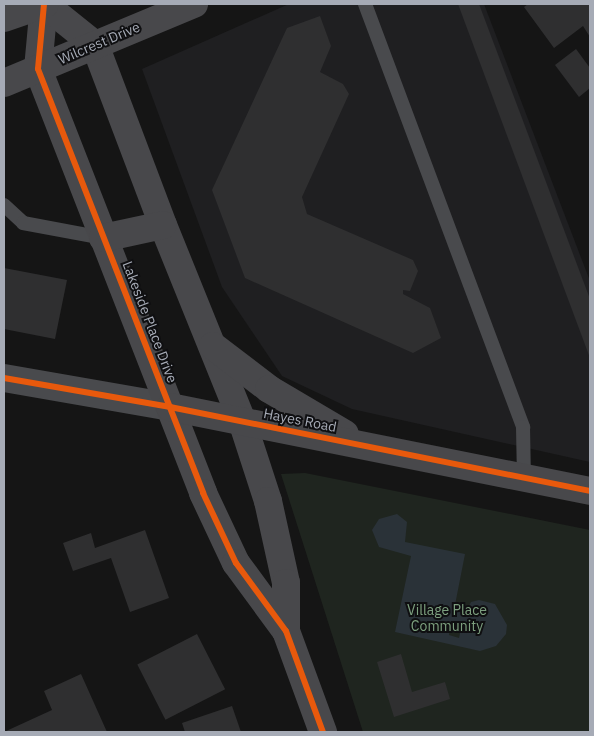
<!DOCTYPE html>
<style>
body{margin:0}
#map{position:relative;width:594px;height:736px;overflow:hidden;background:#151515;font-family:"IBM Plex Sans",sans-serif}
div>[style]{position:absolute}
.built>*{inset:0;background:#1f1f21}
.green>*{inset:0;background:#1f251f}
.water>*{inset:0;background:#2a3238}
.building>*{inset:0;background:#2f2f30;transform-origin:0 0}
.lane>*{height:14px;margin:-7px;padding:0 7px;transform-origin:7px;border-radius:7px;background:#494a4d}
.street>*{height:28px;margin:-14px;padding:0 14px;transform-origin:14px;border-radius:14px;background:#494a4d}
.secondary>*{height:28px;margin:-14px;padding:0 14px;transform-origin:14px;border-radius:14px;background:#48484b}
.cycleway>*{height:6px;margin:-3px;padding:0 3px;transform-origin:3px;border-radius:3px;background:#e8590c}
span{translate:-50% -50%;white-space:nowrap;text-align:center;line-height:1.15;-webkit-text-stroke:4px #0f0f11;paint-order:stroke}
.street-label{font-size:14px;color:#a6abb6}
.park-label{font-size:14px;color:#7da07f}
.frame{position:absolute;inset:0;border:5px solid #a6abb6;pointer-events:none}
</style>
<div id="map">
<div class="built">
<i style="clip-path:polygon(289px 4px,484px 4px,590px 281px,590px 462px,352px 409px,282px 376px,222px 287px,142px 69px)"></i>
</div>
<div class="green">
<i style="clip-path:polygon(305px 473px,590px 530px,590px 732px,363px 732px,281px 474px)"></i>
</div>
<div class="water">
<i style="clip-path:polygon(evenodd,397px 514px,407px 522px,405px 542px,465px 554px,454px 610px,465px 614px,471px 602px,479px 600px,495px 604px,507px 625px,506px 634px,496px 646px,480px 651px,395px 632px,411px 556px,379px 547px,372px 530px,379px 519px,397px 514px,451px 621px,462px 623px,459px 638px,449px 635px,451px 621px)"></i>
</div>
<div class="building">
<i style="clip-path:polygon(458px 4px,479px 4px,590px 299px,590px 358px)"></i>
<i style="clip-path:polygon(528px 4px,590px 4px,590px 37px,583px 26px,554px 48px,524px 7px)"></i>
<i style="clip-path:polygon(320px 16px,331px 46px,320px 72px,343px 84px,349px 94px,302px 197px,307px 214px,413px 260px,418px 271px,410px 291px,403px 290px,403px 294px,430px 308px,441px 338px,413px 353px,245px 278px,212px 190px,287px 28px)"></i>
<i style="clip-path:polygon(576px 49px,590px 68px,590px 88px,579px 97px,555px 65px)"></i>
<i style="clip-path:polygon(4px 268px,67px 280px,55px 339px,4px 329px)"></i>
<i style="clip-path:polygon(145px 530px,169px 598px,130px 612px,111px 558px,73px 571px,63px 543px,91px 533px,95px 548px)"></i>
<i style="left:197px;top:634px;width:62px;height:67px;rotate:63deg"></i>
<i style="clip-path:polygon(401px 654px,412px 692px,445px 682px,450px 699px,394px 717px,377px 662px)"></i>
<i style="clip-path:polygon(81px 674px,107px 732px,4px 732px,52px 710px,44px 691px)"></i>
<i style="clip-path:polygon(232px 706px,241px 732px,185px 732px,182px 723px)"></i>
</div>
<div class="lane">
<i style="left:365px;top:4px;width:452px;rotate:69.5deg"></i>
<i style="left:523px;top:427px;width:51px;rotate:88.9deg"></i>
<i style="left:4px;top:205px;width:26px;rotate:43deg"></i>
<i style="left:23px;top:223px;width:81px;rotate:10.6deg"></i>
</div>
<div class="street">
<i style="left:4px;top:378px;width:169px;rotate:9.9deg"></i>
</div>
<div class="secondary">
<i style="left:44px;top:4px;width:65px;rotate:95.3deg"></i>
<i style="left:38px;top:69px;width:455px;rotate:68.7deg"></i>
<i style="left:203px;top:493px;width:77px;rotate:64.8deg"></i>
<i style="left:236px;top:563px;width:84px;rotate:53.7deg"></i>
<i style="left:286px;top:631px;width:108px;rotate:69.9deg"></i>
<i style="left:44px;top:4px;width:65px;rotate:38.8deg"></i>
<i style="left:95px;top:45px;width:192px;rotate:69.3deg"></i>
<i style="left:163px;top:225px;width:211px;rotate:68deg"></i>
<i style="left:242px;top:421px;width:84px;rotate:72deg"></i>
<i style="left:268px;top:501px;width:84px;rotate:77.6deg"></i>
<i style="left:286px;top:583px;width:48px;rotate:90deg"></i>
<i style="left:4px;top:18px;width:43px;rotate:-18.9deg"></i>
<i style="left:4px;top:83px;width:206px;rotate:-22.6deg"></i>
<i style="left:103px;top:238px;width:61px;rotate:-12.2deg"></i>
<i style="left:213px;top:346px;width:71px;rotate:37.5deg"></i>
<i style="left:269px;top:389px;width:88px;rotate:30.6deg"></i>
<i style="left:170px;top:407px;width:428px;rotate:11.3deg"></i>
</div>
<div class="cycleway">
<i style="left:44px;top:4px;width:65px;rotate:95.3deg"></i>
<i style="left:38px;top:69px;width:455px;rotate:68.7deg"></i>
<i style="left:203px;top:493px;width:77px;rotate:64.8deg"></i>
<i style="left:236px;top:563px;width:84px;rotate:53.7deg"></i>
<i style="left:286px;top:631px;width:108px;rotate:69.9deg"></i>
<i style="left:4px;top:378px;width:169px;rotate:9.9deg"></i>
<i style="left:170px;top:407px;width:428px;rotate:11.3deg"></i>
</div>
<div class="street-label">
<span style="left:99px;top:43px;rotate:-23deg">Wilcrest Drive</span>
<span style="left:150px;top:322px;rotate:69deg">Lakeside Place Drive</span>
<span style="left:300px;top:420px;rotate:11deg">Hayes Road</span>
</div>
<div class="park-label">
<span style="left:447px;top:618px">Village Place<br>Community</span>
</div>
<div class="frame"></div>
</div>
